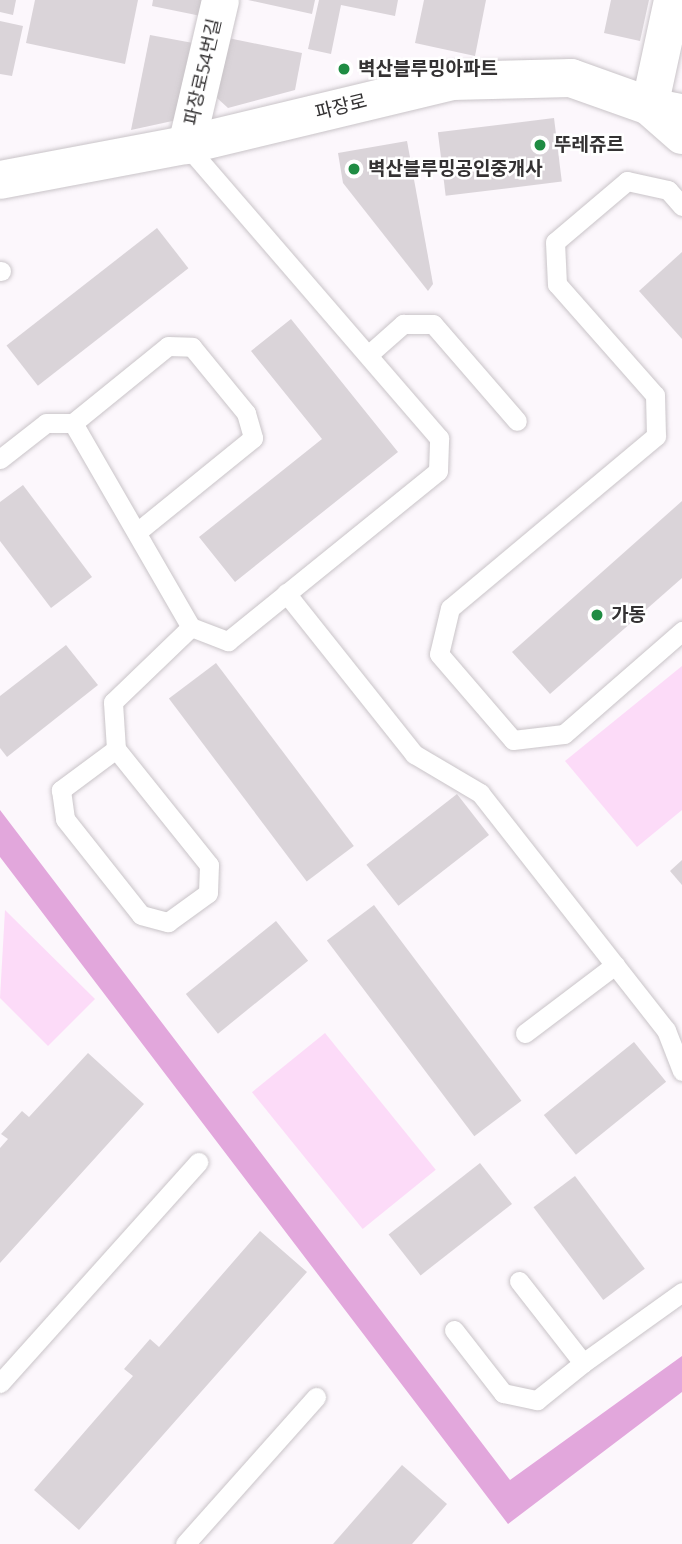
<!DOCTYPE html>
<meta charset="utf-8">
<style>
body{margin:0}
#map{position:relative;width:682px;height:1544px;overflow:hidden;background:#fcf7fc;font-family:Bitter,"Noto Sans KR",serif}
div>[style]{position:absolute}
.green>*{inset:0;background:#fcdbf8;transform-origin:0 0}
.forest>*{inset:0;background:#e2a7dc}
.building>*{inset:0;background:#dad4d9;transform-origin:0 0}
.roads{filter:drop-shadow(0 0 2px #c9c4c8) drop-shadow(0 0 2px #c9c4c8)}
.service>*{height:19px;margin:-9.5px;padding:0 9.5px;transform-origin:9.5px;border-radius:9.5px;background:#fff}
.minor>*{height:37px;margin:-18.5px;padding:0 18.5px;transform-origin:18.5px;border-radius:18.5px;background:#fff}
.tertiary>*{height:38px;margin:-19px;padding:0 19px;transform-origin:19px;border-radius:19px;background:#fff}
.dots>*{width:19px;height:19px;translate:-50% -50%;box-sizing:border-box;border:4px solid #fff;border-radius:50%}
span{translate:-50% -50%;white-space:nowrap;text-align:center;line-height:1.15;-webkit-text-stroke:5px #fff;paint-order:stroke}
.poi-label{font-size:19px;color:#343233;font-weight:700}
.left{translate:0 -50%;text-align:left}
.street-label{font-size:19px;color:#343233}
</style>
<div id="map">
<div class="green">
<i style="clip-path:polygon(682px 666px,682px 810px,637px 847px,565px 761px)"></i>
<i style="clip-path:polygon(5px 910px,95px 999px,48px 1046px,0 998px)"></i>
<i style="left:325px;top:1033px;width:176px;height:94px;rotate:51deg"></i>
</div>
<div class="forest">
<i style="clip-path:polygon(0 810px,510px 1480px,682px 1356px,682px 1392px,508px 1524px,0 857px)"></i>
</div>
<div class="building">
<i style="clip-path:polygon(0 0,16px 0,13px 15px,0 12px)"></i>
<i style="clip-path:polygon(35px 0,138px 0,125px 64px,26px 43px)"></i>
<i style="clip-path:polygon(153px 0,204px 0,201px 16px,152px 6px)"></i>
<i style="clip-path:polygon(248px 0,315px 0,312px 14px)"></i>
<i style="clip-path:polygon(319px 0,398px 0,395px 16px,341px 5px,331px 54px,308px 49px)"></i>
<i style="clip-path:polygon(424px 0,486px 0,475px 56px,415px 43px)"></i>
<i style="clip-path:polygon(611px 0,649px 0,640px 41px,604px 33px)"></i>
<i style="clip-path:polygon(0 21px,23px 26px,12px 76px,0 74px)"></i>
<i style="clip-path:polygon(150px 35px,193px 43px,177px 120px,131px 130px)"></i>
<i style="clip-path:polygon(228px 38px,302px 53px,295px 90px,228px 108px,216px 97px)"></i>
<i style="left:554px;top:118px;width:64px;height:117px;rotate:83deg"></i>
<i style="clip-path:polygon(407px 141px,433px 284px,428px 291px,343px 183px,338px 153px)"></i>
<i style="left:157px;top:228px;width:51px;height:191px;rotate:52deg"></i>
<i style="clip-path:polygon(682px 252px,682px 339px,639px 291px)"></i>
<i style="clip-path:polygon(291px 319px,398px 452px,235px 582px,199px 537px,322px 439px,251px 351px)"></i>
<i style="clip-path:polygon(23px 485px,92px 577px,51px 608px,0 541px,0 502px)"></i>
<i style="clip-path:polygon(682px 501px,682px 578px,550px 694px,512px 652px)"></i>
<i style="clip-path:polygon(66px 645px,98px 685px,7px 757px,0 748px,0 696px)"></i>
<i style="left:216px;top:663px;width:229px;height:59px;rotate:53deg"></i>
<i style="left:457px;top:794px;width:52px;height:115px;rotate:52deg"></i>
<i style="clip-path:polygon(682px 860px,682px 885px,670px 871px)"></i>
<i style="left:374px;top:905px;width:245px;height:59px;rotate:53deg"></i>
<i style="left:276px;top:921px;width:51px;height:116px;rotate:51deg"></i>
<i style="left:634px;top:1042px;width:51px;height:116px;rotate:51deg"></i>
<i style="clip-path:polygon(88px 1053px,144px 1104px,0 1263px,0 1148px,8px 1139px,1px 1134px,22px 1111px,29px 1117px)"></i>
<i style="left:480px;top:1163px;width:52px;height:116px;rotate:52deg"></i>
<i style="left:575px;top:1176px;width:116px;height:52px;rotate:53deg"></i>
<i style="clip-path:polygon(260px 1231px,307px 1272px,79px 1530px,34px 1490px,133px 1376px,124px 1369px,150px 1339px,159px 1347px)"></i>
<i style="clip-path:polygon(402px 1465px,447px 1504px,412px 1544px,333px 1544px)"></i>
</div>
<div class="roads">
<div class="service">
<i style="left:682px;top:206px;width:21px;rotate:-131deg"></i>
<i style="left:668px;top:190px;width:42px;rotate:-167.6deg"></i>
<i style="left:627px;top:181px;width:94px;rotate:139.7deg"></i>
<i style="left:555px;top:242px;width:42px;rotate:87.3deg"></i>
<i style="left:557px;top:284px;width:148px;rotate:48.6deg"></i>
<i style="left:655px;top:395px;width:41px;rotate:88.6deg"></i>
<i style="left:656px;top:436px;width:268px;rotate:140.1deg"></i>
<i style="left:450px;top:608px;width:47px;rotate:103.4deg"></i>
<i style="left:439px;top:654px;width:113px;rotate:49.3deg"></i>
<i style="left:513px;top:740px;width:51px;rotate:-6.7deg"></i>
<i style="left:564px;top:734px;width:157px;rotate:-41.1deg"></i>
<i style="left:0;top:271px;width:1px"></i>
<i style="left:368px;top:355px;width:47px;rotate:-41.5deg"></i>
<i style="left:403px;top:324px;width:30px"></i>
<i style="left:433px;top:324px;width:128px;rotate:49.1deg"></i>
<i style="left:73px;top:423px;width:122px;rotate:-39deg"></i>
<i style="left:168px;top:346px;width:24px;rotate:2deg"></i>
<i style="left:192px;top:347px;width:85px;rotate:50.7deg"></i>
<i style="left:246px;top:413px;width:26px;rotate:74deg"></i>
<i style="left:253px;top:438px;width:149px;rotate:141deg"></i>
<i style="left:0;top:459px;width:58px;rotate:-38deg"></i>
<i style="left:46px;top:423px;width:27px"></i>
<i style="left:73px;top:423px;width:236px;rotate:60deg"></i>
<i style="left:191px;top:627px;width:40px;rotate:21deg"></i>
<i style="left:228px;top:641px;width:270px;rotate:-39deg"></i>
<i style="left:438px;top:471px;width:33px;rotate:-88deg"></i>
<i style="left:439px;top:438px;width:387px;rotate:-130.8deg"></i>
<i style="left:286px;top:593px;width:206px;rotate:51.5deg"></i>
<i style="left:414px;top:754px;width:77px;rotate:30.6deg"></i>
<i style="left:480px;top:793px;width:301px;rotate:51.9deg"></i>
<i style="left:666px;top:1030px;width:44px;rotate:68.7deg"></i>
<i style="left:116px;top:749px;width:69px;rotate:143.3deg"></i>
<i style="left:61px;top:790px;width:29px;rotate:82deg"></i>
<i style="left:65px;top:819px;width:122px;rotate:51.6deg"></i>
<i style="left:141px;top:915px;width:28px;rotate:15deg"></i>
<i style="left:168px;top:922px;width:49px;rotate:-35.9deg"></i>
<i style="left:208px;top:893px;width:28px;rotate:-88deg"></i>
<i style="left:209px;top:865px;width:149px;rotate:-128.7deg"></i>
<i style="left:116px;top:749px;width:47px;rotate:-93.7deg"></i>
<i style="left:113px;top:702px;width:108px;rotate:-43.9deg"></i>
<i style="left:525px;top:1033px;width:113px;rotate:-37.1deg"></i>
<i style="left:519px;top:1281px;width:104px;rotate:52deg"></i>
<i style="left:583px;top:1363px;width:122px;rotate:-35.6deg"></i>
<i style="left:454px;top:1330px;width:80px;rotate:52.1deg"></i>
<i style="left:503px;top:1393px;width:35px;rotate:12deg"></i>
<i style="left:537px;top:1400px;width:59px;rotate:-38.8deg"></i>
<i style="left:0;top:1383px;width:297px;rotate:-48.1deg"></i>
<i style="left:185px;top:1544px;width:197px;rotate:-48.3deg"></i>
</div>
<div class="minor">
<i style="left:672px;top:0;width:108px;rotate:102.2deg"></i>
<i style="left:649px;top:106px;width:31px;rotate:11deg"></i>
<i style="left:186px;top:145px;width:149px;rotate:-76.8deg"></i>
</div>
<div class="tertiary">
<i style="left:0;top:180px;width:189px;rotate:-10.7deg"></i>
<i style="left:186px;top:145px;width:274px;rotate:-13.5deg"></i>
<i style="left:452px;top:81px;width:119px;rotate:-1.4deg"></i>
<i style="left:571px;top:78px;width:83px;rotate:19.7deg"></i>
<i style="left:649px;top:106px;width:44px;rotate:41.3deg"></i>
</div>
</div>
<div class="dots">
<i style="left:344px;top:69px;background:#1f8c43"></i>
<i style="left:540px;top:145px;background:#1f8c43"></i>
<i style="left:354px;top:169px;background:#1f8c43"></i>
<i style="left:597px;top:615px;background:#1f8c43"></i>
</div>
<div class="poi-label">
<span class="left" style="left:358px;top:69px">벽산블루밍아파트</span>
<span class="left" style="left:554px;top:145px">뚜레쥬르</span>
<span class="left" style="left:368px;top:169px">벽산블루밍공인중개사</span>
<span class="left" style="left:611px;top:615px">가동</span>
</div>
<div class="street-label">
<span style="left:203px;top:72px;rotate:-77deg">파장로54번길</span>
<span style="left:341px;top:107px;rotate:-14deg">파장로</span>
</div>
</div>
